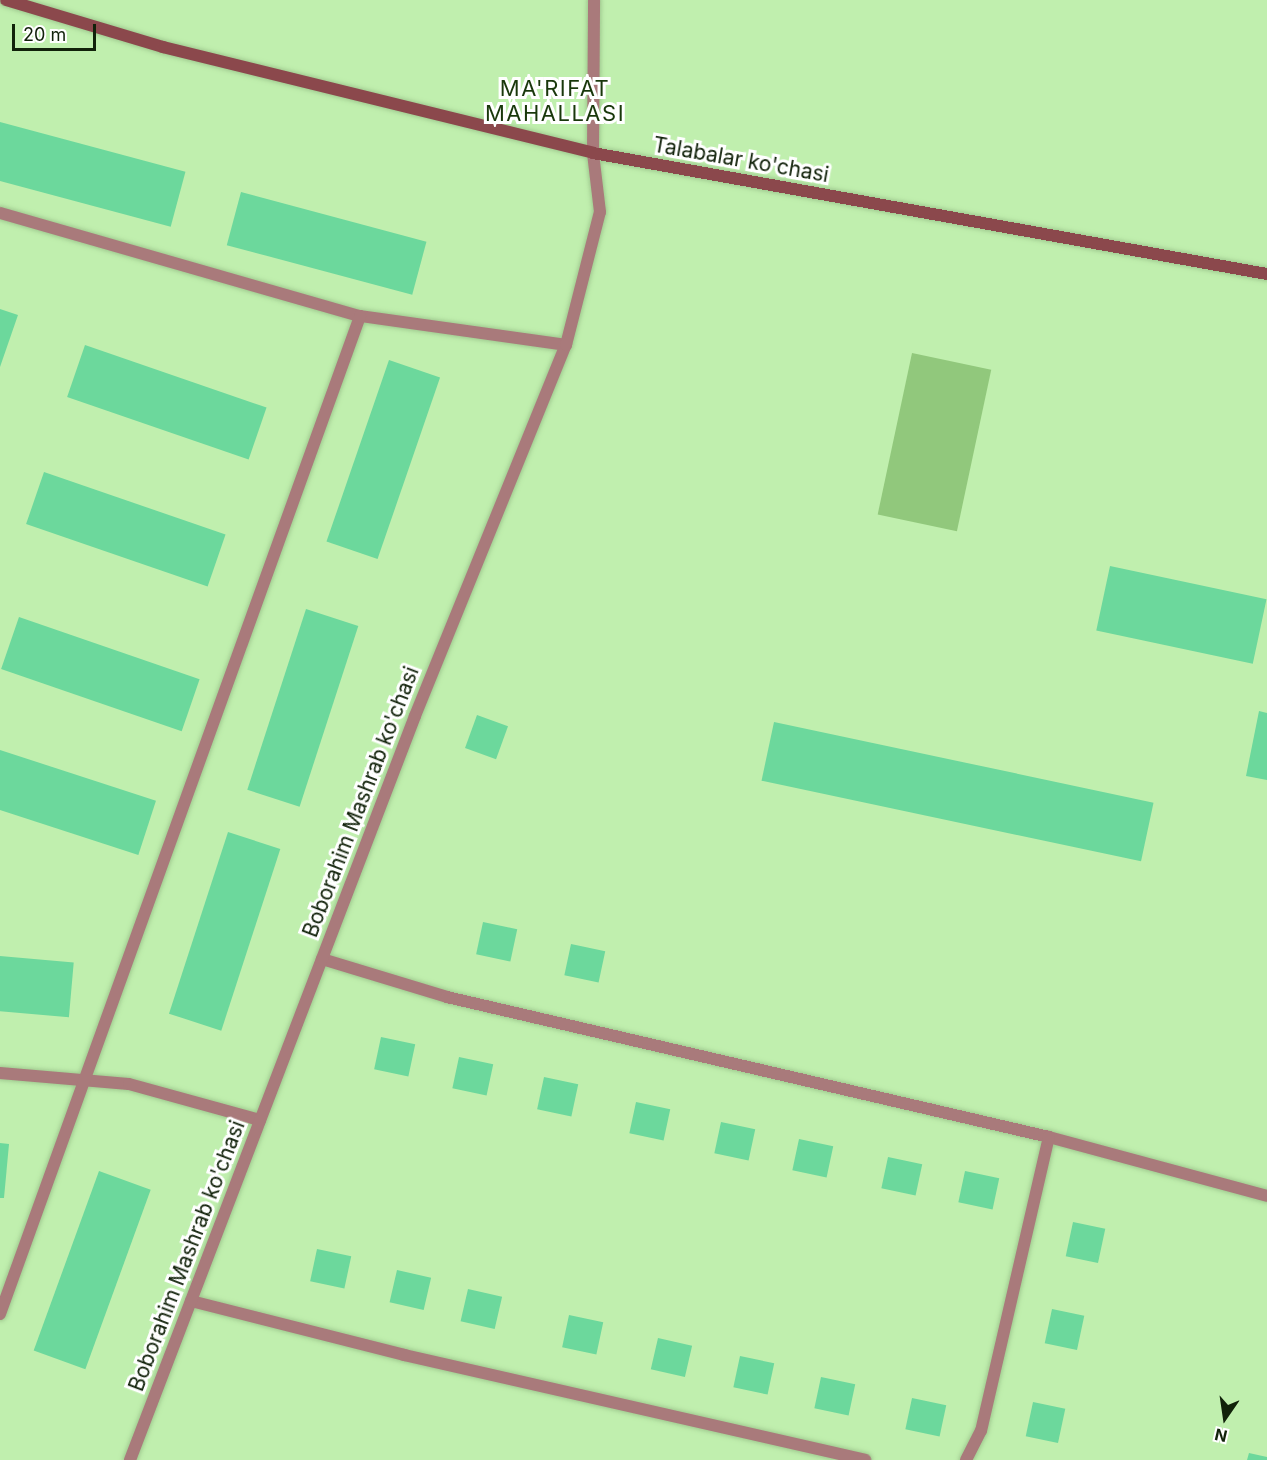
<!DOCTYPE html>
<style>
body{margin:0}
#map{position:relative;width:1267px;height:1460px;overflow:hidden;background:#c0efae;font-family:Inter,sans-serif}
div>[style]{position:absolute}
.green>*{inset:0;background:#91c87c;transform-origin:0 0}
.building>*{inset:0;background:#6cd89c;transform-origin:0 0}
.roads{filter:drop-shadow(0 0 2px #a0ca90) drop-shadow(0 0 2px #a0ca90)}
.street>*{height:12px;margin:-6px;padding:0 6px;transform-origin:6px;border-radius:6px;background:#a97a7b}
.secondary>*{height:12px;margin:-6px;padding:0 6px;transform-origin:6px;border-radius:6px;background:#8b484c}
span{translate:-50% -50%;white-space:nowrap;text-align:center;line-height:1.15;-webkit-text-stroke:6px #fff;paint-order:stroke}
.street-label{font-size:21px;color:#11220a}
.neighbourhood-label{font-size:22px;color:#19380b;letter-spacing:1.5px}
.north{position:absolute;left:1195px;top:1388px;width:60px;height:60px;-webkit-text-stroke:4px #fff;paint-order:stroke;rotate:193deg;font-size:16px;font-weight:700;line-height:24px;text-align:center;color:#11220a}
.north::after{content:'';display:block;margin:auto;width:21px;height:27px;background:#11220a;clip-path:polygon(50% 0,100% 100%,50% 72%,0 100%)}
.scale{position:absolute;left:12px;top:24px;width:84px;height:27px;box-sizing:border-box;border:3px solid #11220a;border-top:0;padding-left:8px;font-size:18px;line-height:21px;white-space:nowrap;color:#11220a;-webkit-text-stroke:4px #fff;paint-order:stroke}
</style>
<div id="map">
<div class="green">
<i style="left:912px;top:353px;width:81px;height:165px;rotate:12deg"></i>
</div>
<div class="building">
<i style="left:0;top:122px;width:192px;height:57px;rotate:15deg"></i>
<i style="left:241px;top:192px;width:192px;height:55px;rotate:15deg"></i>
<i style="clip-path:polygon(0 309px,18px 315px,0 367px)"></i>
<i style="left:85px;top:345px;width:192px;height:55px;rotate:19deg"></i>
<i style="left:389px;top:360px;width:54px;height:192px;rotate:19deg"></i>
<i style="left:44px;top:472px;width:192px;height:55px;rotate:19deg"></i>
<i style="left:1110px;top:566px;width:160px;height:66px;rotate:12deg"></i>
<i style="left:306px;top:609px;width:55px;height:190px;rotate:18deg"></i>
<i style="left:19px;top:617px;width:191px;height:55px;rotate:19deg"></i>
<i style="clip-path:polygon(1259px 711px,1267px 713px,1267px 780px,1246px 776px)"></i>
<i style="left:477px;top:715px;width:33px;height:35px;rotate:20deg"></i>
<i style="left:774px;top:722px;width:388px;height:60px;rotate:12deg"></i>
<i style="left:0;top:750px;width:164px;height:57px;rotate:18deg"></i>
<i style="left:228px;top:832px;width:55px;height:191px;rotate:18deg"></i>
<i style="left:483px;top:922px;width:35px;height:33px;rotate:12deg"></i>
<i style="left:571px;top:944px;width:35px;height:32px;rotate:12deg"></i>
<i style="left:0;top:956px;width:74px;height:55px;rotate:5deg"></i>
<i style="left:381px;top:1037px;width:35px;height:33px;rotate:12deg"></i>
<i style="left:459px;top:1057px;width:35px;height:32px;rotate:12deg"></i>
<i style="left:544px;top:1077px;width:35px;height:33px;rotate:12deg"></i>
<i style="left:636px;top:1102px;width:35px;height:32px;rotate:12deg"></i>
<i style="left:721px;top:1122px;width:35px;height:32px;rotate:12deg"></i>
<i style="left:799px;top:1139px;width:35px;height:32px;rotate:12deg"></i>
<i style="clip-path:polygon(0 1143px,9px 1144px,4px 1198px,0 1198px)"></i>
<i style="left:888px;top:1157px;width:35px;height:32px;rotate:12deg"></i>
<i style="left:99px;top:1171px;width:55px;height:191px;rotate:20deg"></i>
<i style="left:965px;top:1171px;width:35px;height:32px;rotate:12deg"></i>
<i style="left:1073px;top:1222px;width:33px;height:35px;rotate:12deg"></i>
<i style="left:317px;top:1249px;width:35px;height:33px;rotate:12deg"></i>
<i style="left:397px;top:1270px;width:35px;height:33px;rotate:13deg"></i>
<i style="left:468px;top:1289px;width:35px;height:33px;rotate:13deg"></i>
<i style="left:1052px;top:1309px;width:33px;height:35px;rotate:12deg"></i>
<i style="left:569px;top:1315px;width:35px;height:33px;rotate:12deg"></i>
<i style="left:658px;top:1338px;width:35px;height:32px;rotate:13deg"></i>
<i style="left:740px;top:1356px;width:35px;height:32px;rotate:12deg"></i>
<i style="left:821px;top:1377px;width:35px;height:32px;rotate:12deg"></i>
<i style="left:912px;top:1398px;width:35px;height:32px;rotate:12deg"></i>
<i style="left:1033px;top:1402px;width:33px;height:35px;rotate:12deg"></i>
<i style="clip-path:polygon(1249px 1453px,1267px 1457px,1267px 1460px,1247px 1460px)"></i>
</div>
<div class="roads">
<div class="street">
<i style="left:0;top:213px;width:374px;rotate:16deg"></i>
<i style="left:360px;top:316px;width:208px;rotate:8deg"></i>
<i style="left:322px;top:959px;width:131px;rotate:16.9deg"></i>
<i style="left:447px;top:997px;width:618px;rotate:13.09deg"></i>
<i style="left:1049px;top:1137px;width:226px;rotate:15.1deg"></i>
<i style="left:0;top:1073px;width:129px;rotate:4.9deg"></i>
<i style="left:129px;top:1084px;width:136px;rotate:15.4deg"></i>
<i style="left:191px;top:1301px;width:220px;rotate:14.2deg"></i>
<i style="left:404px;top:1355px;width:473px;rotate:12.8deg"></i>
<i style="left:0;top:1314px;width:1061px;rotate:-70.16deg"></i>
<i style="left:130px;top:1460px;width:797px;rotate:-69.04deg"></i>
<i style="left:415px;top:716px;width:401px;rotate:-67.9deg"></i>
<i style="left:566px;top:345px;width:137px;rotate:-75.7deg"></i>
<i style="left:600px;top:212px;width:59px;rotate:-96.8deg"></i>
<i style="left:593px;top:153px;width:153px;rotate:-89.6deg"></i>
<i style="left:966px;top:1460px;width:33px;rotate:-63deg"></i>
<i style="left:981px;top:1431px;width:302px;rotate:-77deg"></i>
</div>
<div class="secondary">
<i style="left:6px;top:0;width:164px;rotate:16.7deg"></i>
<i style="left:163px;top:47px;width:443px;rotate:13.8deg"></i>
<i style="left:593px;top:153px;width:685px;rotate:10.18deg"></i>
</div>
</div>
<div class="street-label">
<span style="left:741px;top:160px;rotate:10deg">Talabalar ko'chasi</span>
<span style="left:361px;top:802px;rotate:-69deg">Boborahim Mashrab ko'chasi</span>
<span style="left:187px;top:1256px;rotate:-69deg">Boborahim Mashrab ko'chasi</span>
</div>
<div class="neighbourhood-label">
<span style="left:555px;top:101px">MA'RIFAT<br>MAHALLASI</span>
</div>
<div class="north">N</div>
<div class="scale">20 m</div>
</div>
